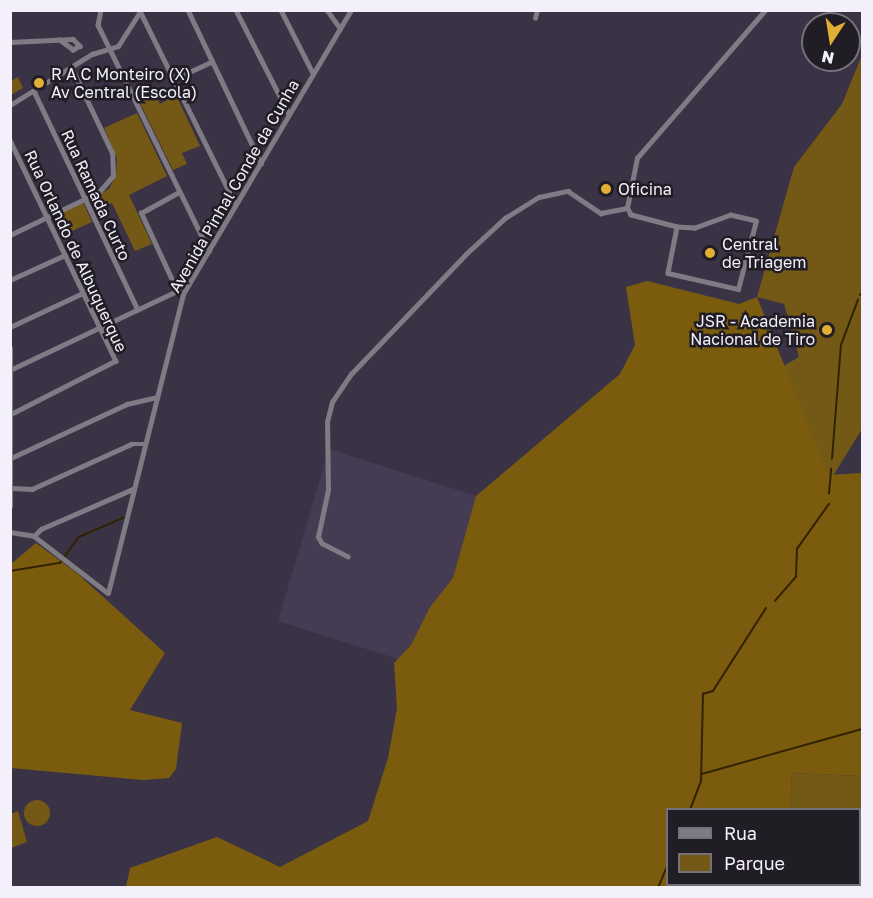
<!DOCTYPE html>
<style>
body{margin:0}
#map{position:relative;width:873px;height:898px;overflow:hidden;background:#3a3345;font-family:"Golos Text",sans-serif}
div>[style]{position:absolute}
.built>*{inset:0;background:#453c54}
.green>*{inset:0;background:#745815;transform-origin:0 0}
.round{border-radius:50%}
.forest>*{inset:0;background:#7b5c0e}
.stream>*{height:1.5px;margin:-0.75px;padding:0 0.75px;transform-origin:0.75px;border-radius:0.75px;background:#322200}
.minor>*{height:4.5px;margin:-2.25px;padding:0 2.25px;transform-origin:2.25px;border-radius:2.25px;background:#7f7b85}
.tertiary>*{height:5px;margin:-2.5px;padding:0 2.5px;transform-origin:2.5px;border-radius:2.5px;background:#7f7b85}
.dots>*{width:16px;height:16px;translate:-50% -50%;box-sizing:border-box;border:3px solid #201d25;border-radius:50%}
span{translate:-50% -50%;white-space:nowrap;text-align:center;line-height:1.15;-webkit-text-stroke:5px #201d25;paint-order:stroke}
.poi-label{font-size:16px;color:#f3effb}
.left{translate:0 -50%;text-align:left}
.right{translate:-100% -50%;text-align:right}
.street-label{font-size:16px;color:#f3effb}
.frame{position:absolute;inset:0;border:12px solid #f3effb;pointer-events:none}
.legend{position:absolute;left:666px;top:808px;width:195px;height:78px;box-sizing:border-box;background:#201d25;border:2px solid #74717b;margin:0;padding:8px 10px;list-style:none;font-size:18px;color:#f3effb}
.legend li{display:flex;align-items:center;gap:12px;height:30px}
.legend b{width:30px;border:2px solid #74717b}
.north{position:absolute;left:801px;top:12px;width:60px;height:60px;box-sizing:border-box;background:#201d25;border:2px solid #74717b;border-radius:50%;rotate:192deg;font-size:16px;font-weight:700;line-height:24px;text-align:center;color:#f3effb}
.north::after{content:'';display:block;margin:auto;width:21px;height:27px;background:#e2af34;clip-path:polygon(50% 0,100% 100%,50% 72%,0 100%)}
</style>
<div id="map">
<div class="built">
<i style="clip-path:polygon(329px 449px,476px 496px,453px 578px,430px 607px,411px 645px,398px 659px,278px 621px)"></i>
</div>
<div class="green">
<i style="clip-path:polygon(862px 55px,862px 429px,828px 484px,753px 383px,799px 357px,784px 304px,757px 297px,794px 167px,842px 104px)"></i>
<i style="clip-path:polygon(18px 77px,23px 88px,11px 95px,11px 81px)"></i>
<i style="clip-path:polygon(152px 89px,160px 104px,176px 95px,200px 146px,182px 153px,187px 164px,173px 170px,136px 95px)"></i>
<i style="clip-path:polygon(137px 113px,167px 176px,129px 195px,152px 244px,135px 251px,112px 203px,95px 211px,89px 200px,109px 189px,116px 175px,117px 158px,104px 128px)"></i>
<i style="left:83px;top:202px;width:22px;height:34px;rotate:66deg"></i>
<i style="clip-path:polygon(792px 773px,862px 776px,862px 887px,762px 888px,860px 884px,860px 810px,790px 809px)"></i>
<i class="round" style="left:24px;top:800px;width:26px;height:26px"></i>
<i style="clip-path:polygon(18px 811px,27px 842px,11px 848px,11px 814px)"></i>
</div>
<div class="forest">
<i style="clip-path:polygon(647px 281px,739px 304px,757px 297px,828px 475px,862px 473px,862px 776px,792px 773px,790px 809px,668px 810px,668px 884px,763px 885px,762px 887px,126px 887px,130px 868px,217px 837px,280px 867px,368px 821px,388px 758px,397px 708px,394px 663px,411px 645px,430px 607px,453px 578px,476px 496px,620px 374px,635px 345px,626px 287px)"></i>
<i style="clip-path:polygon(36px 543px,78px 574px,165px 653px,130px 710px,182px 723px,176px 769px,169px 778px,143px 780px,11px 768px,11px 564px)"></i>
</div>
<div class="stream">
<i style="left:860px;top:295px;width:3px;rotate:-45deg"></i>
<i style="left:832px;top:459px;width:114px;rotate:-85.5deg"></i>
<i style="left:841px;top:345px;width:48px;rotate:-69.3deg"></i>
<i style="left:829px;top:494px;width:25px;rotate:-85deg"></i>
<i style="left:10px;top:571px;width:51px;rotate:-9.1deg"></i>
<i style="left:60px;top:563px;width:32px;rotate:-54deg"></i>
<i style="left:79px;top:537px;width:50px;rotate:-23.5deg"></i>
<i style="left:775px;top:601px;width:32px;rotate:-49deg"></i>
<i style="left:796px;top:577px;width:28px;rotate:-88deg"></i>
<i style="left:797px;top:549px;width:55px;rotate:-54.6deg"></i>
<i style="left:702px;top:774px;width:166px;rotate:-15.7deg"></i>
<i style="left:690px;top:810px;width:30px;rotate:-69deg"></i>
<i style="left:701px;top:782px;width:88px;rotate:-88.7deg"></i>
<i style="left:703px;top:694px;width:10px;rotate:-17deg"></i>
<i style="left:713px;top:691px;width:98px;rotate:-57.4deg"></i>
<i style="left:658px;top:888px;width:26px;rotate:-67deg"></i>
</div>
<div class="minor">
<i style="left:101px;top:10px;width:15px;rotate:101deg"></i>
<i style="left:98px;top:25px;width:252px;rotate:63.8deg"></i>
<i style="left:188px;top:10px;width:170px;rotate:64.5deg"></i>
<i style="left:236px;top:10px;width:117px;rotate:63deg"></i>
<i style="left:281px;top:10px;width:71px;rotate:63.1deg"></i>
<i style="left:327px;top:10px;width:22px;rotate:54deg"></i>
<i style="left:140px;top:11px;width:216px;rotate:63.7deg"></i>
<i style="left:535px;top:18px;width:8px;rotate:-76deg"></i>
<i style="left:10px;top:42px;width:63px;rotate:-2.7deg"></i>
<i style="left:73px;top:39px;width:10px;rotate:45deg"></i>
<i style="left:80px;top:46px;width:8px;rotate:150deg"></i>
<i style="left:73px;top:50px;width:17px;rotate:-144deg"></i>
<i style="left:172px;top:80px;width:43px;rotate:-24.8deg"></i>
<i style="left:34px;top:91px;width:242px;rotate:64.6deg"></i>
<i style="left:10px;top:140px;width:245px;rotate:64.4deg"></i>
<i style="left:116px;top:361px;width:119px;rotate:153deg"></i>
<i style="left:677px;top:227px;width:47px;rotate:101.1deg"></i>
<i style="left:668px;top:273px;width:72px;rotate:12.9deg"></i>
<i style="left:738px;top:289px;width:70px;rotate:-75.2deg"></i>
<i style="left:756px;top:221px;width:26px;rotate:-167deg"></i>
<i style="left:731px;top:215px;width:38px;rotate:160deg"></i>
<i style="left:695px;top:228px;width:18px;rotate:-177deg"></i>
<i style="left:677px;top:227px;width:48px;rotate:-165.4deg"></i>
<i style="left:631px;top:215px;width:8px;rotate:-120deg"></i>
<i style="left:627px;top:208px;width:51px;rotate:-78.7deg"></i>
<i style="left:637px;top:158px;width:196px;rotate:-49.1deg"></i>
<i style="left:10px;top:235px;width:99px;rotate:-25.8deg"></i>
<i style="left:99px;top:192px;width:21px;rotate:-49deg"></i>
<i style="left:113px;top:176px;width:23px;rotate:-92deg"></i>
<i style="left:112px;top:153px;width:95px;rotate:-115.5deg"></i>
<i style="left:10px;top:280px;width:60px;rotate:-24.4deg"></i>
<i style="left:177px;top:291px;width:86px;rotate:-114.8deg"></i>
<i style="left:141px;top:213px;width:43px;rotate:-28.9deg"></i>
<i style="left:10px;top:327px;width:81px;rotate:-25deg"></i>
<i style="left:12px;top:369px;width:183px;rotate:-25.3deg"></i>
<i style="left:177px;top:291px;width:7px;rotate:27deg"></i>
<i style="left:11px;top:458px;width:128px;rotate:-25deg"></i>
<i style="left:127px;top:404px;width:31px;rotate:-13deg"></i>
<i style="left:12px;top:488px;width:20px;rotate:3deg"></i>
<i style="left:32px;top:489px;width:109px;rotate:-24.4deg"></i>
<i style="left:131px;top:444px;width:13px"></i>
<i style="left:10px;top:532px;width:24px;rotate:9deg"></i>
<i style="left:34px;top:536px;width:93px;rotate:37.6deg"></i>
<i style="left:108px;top:593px;width:308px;rotate:-75.9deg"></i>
<i style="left:183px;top:294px;width:330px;rotate:-59.4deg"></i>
<i style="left:34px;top:536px;width:10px;rotate:-45deg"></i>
<i style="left:41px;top:529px;width:100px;rotate:-23.5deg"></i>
<i style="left:348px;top:557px;width:29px;rotate:-153deg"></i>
<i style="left:322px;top:544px;width:8px;rotate:-120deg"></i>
<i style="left:318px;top:537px;width:48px;rotate:-78deg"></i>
<i style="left:328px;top:490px;width:68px;rotate:-90.8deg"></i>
<i style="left:327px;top:422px;width:21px;rotate:-76deg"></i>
<i style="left:332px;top:402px;width:34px;rotate:-56deg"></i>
<i style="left:351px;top:374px;width:166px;rotate:-46.2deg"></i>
<i style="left:466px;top:254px;width:53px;rotate:-42.7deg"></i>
<i style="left:505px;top:218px;width:40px;rotate:-32deg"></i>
<i style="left:539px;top:197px;width:30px;rotate:-12deg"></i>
<i style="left:568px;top:191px;width:40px;rotate:34deg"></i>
<i style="left:601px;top:213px;width:26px;rotate:-11deg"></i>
</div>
<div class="tertiary">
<i style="left:10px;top:105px;width:97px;rotate:-31.9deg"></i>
<i style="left:92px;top:54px;width:27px;rotate:-17deg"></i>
<i style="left:118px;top:46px;width:43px;rotate:-57.4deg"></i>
<i style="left:10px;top:348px;width:158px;rotate:90deg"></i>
</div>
<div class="dots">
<i style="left:39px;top:83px;background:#e2af34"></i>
<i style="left:606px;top:189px;background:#e2af34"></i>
<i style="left:710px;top:253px;background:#e2af34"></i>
<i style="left:827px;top:330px;background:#e2af34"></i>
</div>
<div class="poi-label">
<span class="left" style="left:51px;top:83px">R A C Monteiro (X)<br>Av Central (Escola)</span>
<span class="left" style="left:618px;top:189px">Oficina</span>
<span class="left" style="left:722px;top:253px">Central<br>de Triagem</span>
<span class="right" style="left:815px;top:330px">JSR - Academia<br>Nacional de Tiro</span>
</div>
<div class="street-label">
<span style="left:234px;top:186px;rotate:-60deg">Avenida Pinhal Conde da Cunha</span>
<span style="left:96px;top:195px;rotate:65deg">Rua Ramada Curto</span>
<span style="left:76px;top:251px;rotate:65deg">Rua Orlando de Albuquerque</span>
</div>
<div class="frame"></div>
<ul class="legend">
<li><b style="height:8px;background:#7f7b85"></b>Rua</li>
<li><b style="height:16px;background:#745815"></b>Parque</li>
</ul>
<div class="north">N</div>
</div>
